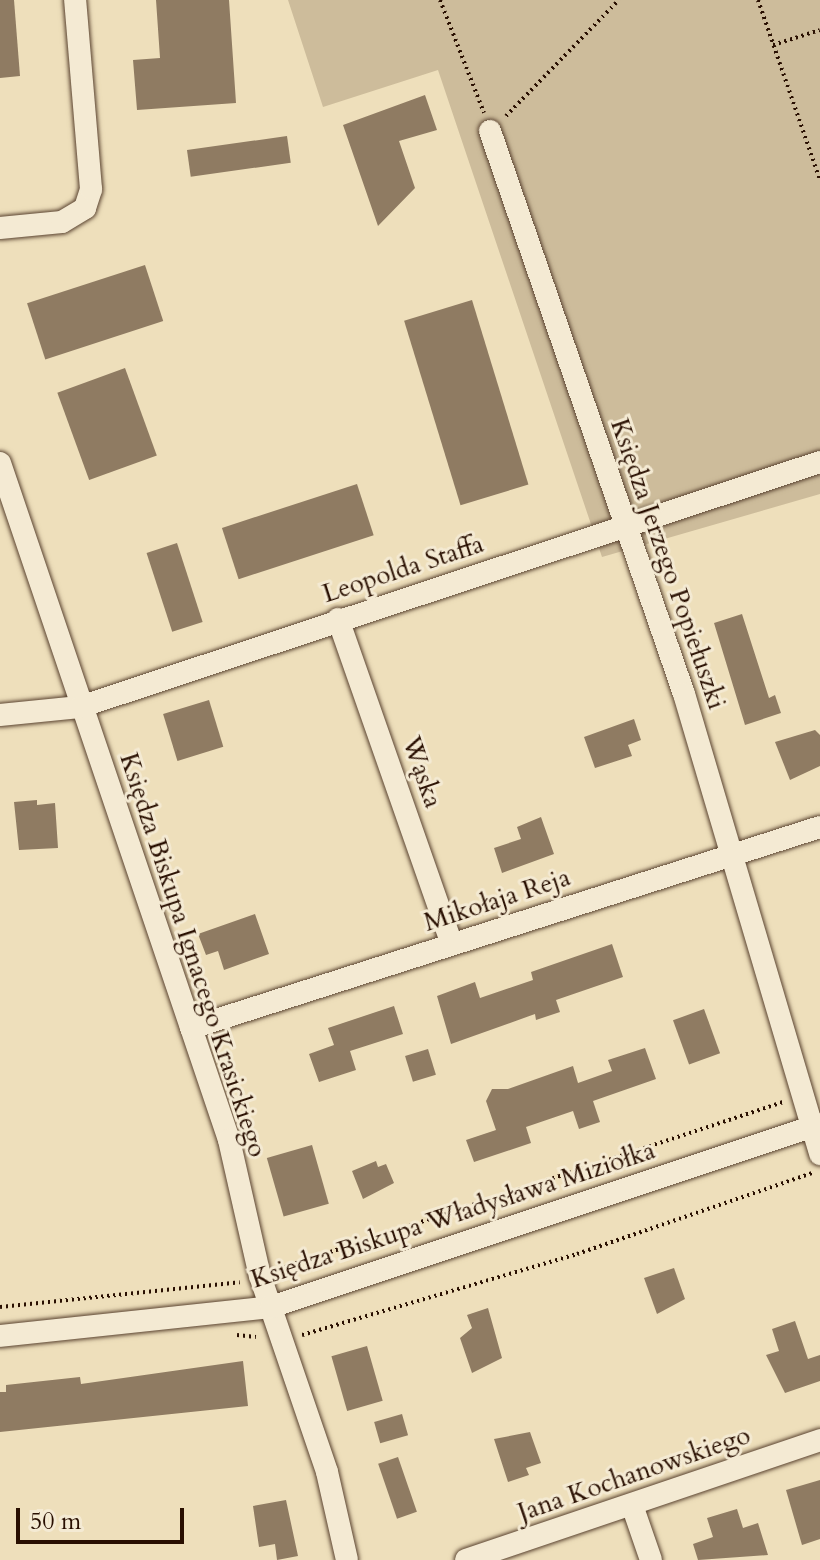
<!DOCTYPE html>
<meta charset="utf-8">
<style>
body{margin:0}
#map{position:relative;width:820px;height:1560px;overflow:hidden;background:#eedfbb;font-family:Cardo,serif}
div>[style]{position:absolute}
.green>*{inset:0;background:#cdbc9b}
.building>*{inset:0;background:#8f7b62;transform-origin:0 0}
.path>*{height:4px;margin-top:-2px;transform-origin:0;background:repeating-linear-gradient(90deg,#290f01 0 2px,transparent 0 6px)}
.roads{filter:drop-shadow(0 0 2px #5a4330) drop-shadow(0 0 2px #5a4330)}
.minor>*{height:22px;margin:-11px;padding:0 11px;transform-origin:11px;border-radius:11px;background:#f4ead3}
span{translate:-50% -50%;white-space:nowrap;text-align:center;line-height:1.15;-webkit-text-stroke:6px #f4ead3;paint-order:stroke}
.street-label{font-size:26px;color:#290f01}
.scale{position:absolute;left:16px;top:1508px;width:168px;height:36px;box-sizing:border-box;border:4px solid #290f01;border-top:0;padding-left:10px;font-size:24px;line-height:28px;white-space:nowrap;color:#290f01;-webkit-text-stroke:6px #f4ead3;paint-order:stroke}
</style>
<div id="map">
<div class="green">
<i style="clip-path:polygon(288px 0,820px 0,820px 494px,602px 557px,438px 70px,323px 107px)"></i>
</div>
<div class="building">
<i style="clip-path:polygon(0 0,14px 0,20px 76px,0 78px)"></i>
<i style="clip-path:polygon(156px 0,229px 0,236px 103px,137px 110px,133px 60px,160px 58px)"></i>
<i style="clip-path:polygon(425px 95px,437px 130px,399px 141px,415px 188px,378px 226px,343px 125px)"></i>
<i style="left:287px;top:136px;width:27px;height:101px;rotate:82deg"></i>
<i style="left:145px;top:265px;width:59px;height:124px;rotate:72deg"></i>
<i style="left:472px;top:300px;width:193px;height:71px;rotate:73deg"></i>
<i style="left:125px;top:368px;width:93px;height:72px;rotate:70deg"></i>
<i style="left:357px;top:484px;width:54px;height:142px;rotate:72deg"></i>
<i style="left:177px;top:543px;width:83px;height:32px;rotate:72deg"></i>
<i style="clip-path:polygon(742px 614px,769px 698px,775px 695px,781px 713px,745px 725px,714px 623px)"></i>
<i style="left:209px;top:700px;width:49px;height:48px;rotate:73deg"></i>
<i style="clip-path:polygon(634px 719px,641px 740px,628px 745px,632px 756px,595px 768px,584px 737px)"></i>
<i style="clip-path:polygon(815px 730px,820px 735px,820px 766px,790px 780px,775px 742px)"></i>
<i style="clip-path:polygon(37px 800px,37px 805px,55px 803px,58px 848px,19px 850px,14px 802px)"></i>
<i style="clip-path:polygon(541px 817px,554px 854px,502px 873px,494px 848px,521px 839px,517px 827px)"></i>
<i style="clip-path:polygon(255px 914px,269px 954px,224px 970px,218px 951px,206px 955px,198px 934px)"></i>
<i style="clip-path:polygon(612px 944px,623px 977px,556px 1000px,560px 1012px,536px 1020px,535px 1014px,451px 1044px,437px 996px,475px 982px,480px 998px,533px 980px,531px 972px)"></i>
<i style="clip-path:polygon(394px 1006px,403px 1034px,350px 1051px,356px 1070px,319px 1082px,309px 1054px,334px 1045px,328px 1028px)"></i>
<i style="left:704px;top:1009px;width:47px;height:33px;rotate:70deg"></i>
<i style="clip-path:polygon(645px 1048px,656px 1079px,593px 1101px,600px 1122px,579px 1129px,573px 1111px,526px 1127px,531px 1143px,474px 1162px,466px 1140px,496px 1130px,486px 1101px,492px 1089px,508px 1089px,573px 1066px,578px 1083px,612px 1071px,608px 1060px)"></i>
<i style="left:428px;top:1049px;width:27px;height:24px;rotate:73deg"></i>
<i style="left:312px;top:1145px;width:61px;height:47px;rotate:74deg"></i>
<i style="clip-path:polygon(376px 1161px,378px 1167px,386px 1164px,394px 1183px,363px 1199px,352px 1171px)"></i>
<i style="clip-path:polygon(674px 1268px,685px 1299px,657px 1314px,644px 1278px)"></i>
<i style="clip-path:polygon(488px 1308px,502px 1358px,472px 1373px,460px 1338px,472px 1328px,467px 1315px)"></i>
<i style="clip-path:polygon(795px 1321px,808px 1359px,820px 1355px,820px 1381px,785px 1393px,766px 1355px,779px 1351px,772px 1329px)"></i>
<i style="left:367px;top:1346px;width:57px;height:37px;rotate:74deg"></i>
<i style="clip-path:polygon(243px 1361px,248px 1406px,0 1432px,0 1392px,6px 1392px,6px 1385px,80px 1377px,81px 1384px)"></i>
<i style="left:402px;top:1414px;width:22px;height:29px;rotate:74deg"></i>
<i style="clip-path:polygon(530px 1432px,541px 1463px,526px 1468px,529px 1475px,508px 1482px,494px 1439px)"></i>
<i style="left:398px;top:1457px;width:58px;height:21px;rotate:71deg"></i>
<i style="clip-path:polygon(820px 1480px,820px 1539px,802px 1545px,786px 1490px)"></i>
<i style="clip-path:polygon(286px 1500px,298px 1556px,277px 1560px,275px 1544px,259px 1547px,253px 1506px)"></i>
<i style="clip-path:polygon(737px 1509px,743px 1528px,758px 1523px,768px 1555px,698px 1560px,693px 1544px,713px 1537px,707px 1518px)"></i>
</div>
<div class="path">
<i style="left:440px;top:0;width:121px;rotate:68.7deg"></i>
<i style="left:758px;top:0;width:190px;rotate:71deg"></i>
<i style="left:773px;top:45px;width:49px;rotate:-17.7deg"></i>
<i style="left:506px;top:116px;width:162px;rotate:-45.8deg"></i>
<i style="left:279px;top:1269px;width:531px;rotate:-18.33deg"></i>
<i style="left:0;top:1307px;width:241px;rotate:-5.9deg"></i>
<i style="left:237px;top:1335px;width:19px;rotate:6deg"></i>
<i style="left:302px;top:1335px;width:287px;rotate:-16.4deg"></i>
<i style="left:577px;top:1254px;width:249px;rotate:-19deg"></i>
</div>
<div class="roads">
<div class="minor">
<i style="left:490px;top:131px;width:595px;rotate:70.99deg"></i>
<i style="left:684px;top:694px;width:480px;rotate:73.5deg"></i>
<i style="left:0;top:228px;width:62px;rotate:-5.5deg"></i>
<i style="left:62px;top:222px;width:27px;rotate:-31deg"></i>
<i style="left:85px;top:208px;width:20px;rotate:-72deg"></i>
<i style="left:91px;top:189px;width:190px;rotate:-94.8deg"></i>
<i style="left:0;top:463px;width:715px;rotate:71.31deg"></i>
<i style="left:229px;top:1140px;width:139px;rotate:77.2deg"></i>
<i style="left:260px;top:1276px;width:207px;rotate:71.1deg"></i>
<i style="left:327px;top:1472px;width:90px;rotate:77.2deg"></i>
<i style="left:338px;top:619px;width:344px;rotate:70.7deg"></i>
<i style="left:0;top:715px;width:80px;rotate:-5.7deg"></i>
<i style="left:80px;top:707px;width:780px;rotate:-18.32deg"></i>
<i style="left:191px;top:1028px;width:660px;rotate:-17.72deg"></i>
<i style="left:0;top:1336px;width:273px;rotate:-6.1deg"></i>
<i style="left:271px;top:1307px;width:579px;rotate:-18.43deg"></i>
<i style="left:632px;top:1505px;width:58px;rotate:70.9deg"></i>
<i style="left:466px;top:1560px;width:374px;rotate:-18.7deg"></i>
</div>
</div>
<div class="street-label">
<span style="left:668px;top:564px;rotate:71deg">Księdza Jerzego Popiełuszki</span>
<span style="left:403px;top:569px;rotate:-18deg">Leopolda Staffa</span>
<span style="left:422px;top:772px;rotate:71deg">Wąska</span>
<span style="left:497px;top:900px;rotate:-18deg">Mikołaja Reja</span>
<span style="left:193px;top:955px;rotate:72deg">Księdza Biskupa Ignacego Krasickiego</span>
<span style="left:453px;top:1215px;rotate:-18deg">Księdza Biskupa Władysława Miziołka</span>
<span style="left:634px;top:1474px;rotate:-19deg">Jana Kochanowskiego</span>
</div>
<div class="scale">50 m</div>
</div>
